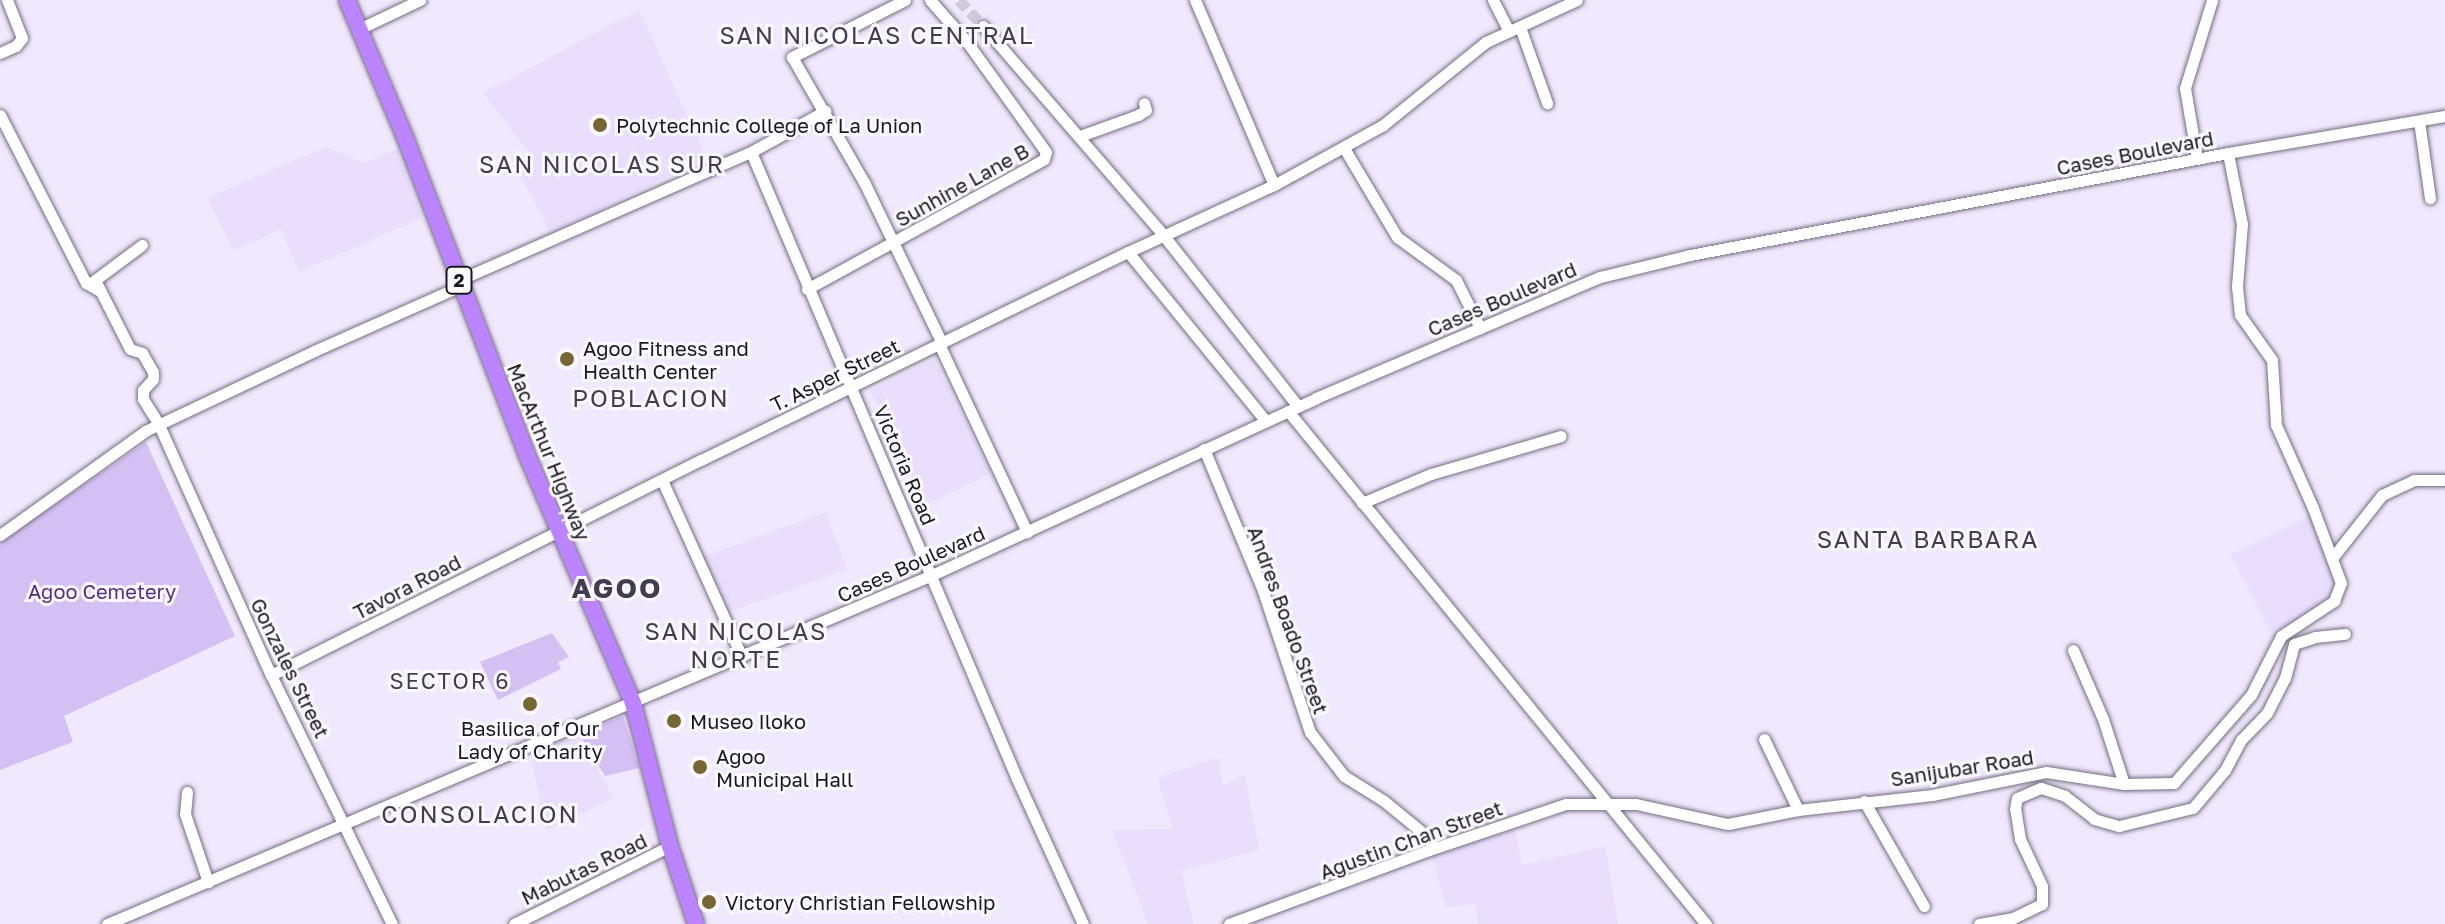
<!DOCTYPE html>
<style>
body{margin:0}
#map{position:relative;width:2445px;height:924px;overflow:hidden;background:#f0e8fc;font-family:"Golos Text",sans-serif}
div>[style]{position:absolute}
.built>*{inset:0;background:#eadefd;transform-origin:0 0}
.green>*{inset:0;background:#d5c0f4}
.minor-tunnel>*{height:11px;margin-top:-5.5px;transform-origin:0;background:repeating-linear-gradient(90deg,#d0c9db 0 11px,transparent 0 16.5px)}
.roads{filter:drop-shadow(0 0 2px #756c82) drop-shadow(0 0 2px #756c82)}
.minor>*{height:11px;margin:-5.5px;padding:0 5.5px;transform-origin:5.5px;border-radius:5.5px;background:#fff}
.highway>*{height:16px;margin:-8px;padding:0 8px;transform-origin:8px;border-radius:8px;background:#bb84fe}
.dots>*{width:22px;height:22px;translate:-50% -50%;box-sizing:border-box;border:4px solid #fbf9fe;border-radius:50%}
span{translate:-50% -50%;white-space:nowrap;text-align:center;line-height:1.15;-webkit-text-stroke:6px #fbf9fe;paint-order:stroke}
.shield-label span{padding:2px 6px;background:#fbf9fe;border:2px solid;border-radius:6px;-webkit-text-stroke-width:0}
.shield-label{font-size:18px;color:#1a171f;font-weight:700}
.poi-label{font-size:20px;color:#1a171f}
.left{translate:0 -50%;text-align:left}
.street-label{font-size:20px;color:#1a171f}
.park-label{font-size:20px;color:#582e84}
.neighbourhood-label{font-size:22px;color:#433b4f;letter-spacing:2px}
.quarter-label{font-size:24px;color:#433b4f;letter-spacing:2px}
.district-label{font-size:28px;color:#433b4f;font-weight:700;letter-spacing:2px}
</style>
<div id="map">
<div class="built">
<i style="clip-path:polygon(639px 10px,707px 158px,551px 233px,518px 172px,534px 159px,483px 93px)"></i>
<i style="clip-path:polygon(326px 147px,364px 163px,397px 149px,422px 218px,299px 272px,280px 229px,234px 251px,207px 198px)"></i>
<i style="left:935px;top:359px;width:127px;height:72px;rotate:64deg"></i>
<i style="left:826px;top:512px;width:61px;height:132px;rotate:70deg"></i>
<i style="clip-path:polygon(2310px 515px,2335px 581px,2332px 593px,2308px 616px,2271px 632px,2230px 555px)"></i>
<i style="clip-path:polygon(578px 734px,613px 798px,546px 831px,531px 755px)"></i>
<i style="clip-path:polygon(1218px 757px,1223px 785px,1245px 775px,1259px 850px,1182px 871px,1193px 924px,1148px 924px,1112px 830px,1172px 829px,1158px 778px)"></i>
<i style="clip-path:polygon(1515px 829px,1522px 865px,1605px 846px,1618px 924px,1478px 924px,1475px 904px,1446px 908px,1432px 856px)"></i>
</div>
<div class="green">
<i style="clip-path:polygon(146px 442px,235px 636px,64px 716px,73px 742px,0 770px,0 543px)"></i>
<i style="clip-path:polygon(552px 633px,569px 657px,558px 662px,561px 669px,498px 700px,480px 662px)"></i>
<i style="clip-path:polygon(623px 716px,639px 768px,605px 776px,579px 734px)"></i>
</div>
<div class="minor-tunnel">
<i style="left:959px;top:0;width:35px;rotate:47deg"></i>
</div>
<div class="roads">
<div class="minor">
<i style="left:905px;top:0;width:127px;rotate:153.2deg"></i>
<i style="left:792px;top:57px;width:146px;rotate:60.1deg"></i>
<i style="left:865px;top:184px;width:177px;rotate:64.2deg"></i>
<i style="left:1195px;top:0;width:201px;rotate:66.9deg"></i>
<i style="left:1493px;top:0;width:35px;rotate:63deg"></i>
<i style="left:983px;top:26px;width:277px;rotate:49.2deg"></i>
<i style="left:1164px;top:236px;width:216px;rotate:51.8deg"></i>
<i style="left:1520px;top:27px;width:81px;rotate:70.4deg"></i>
<i style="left:359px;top:29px;width:68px;rotate:-25.4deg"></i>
<i style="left:0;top:53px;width:17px;rotate:-24deg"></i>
<i style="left:16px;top:46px;width:10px;rotate:-53deg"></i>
<i style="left:22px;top:38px;width:41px;rotate:-111.5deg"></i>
<i style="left:0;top:115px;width:189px;rotate:62.9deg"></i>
<i style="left:86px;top:283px;width:16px;rotate:30deg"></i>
<i style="left:2419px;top:121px;width:78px;rotate:81.9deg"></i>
<i style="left:1080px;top:136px;width:62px;rotate:-19.9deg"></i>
<i style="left:1138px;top:115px;width:9px;rotate:-32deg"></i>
<i style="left:1146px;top:110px;width:7px;rotate:-106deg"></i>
<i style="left:1344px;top:148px;width:104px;rotate:59.2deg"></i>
<i style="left:1397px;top:237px;width:73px;rotate:36.1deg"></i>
<i style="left:1456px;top:280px;width:54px;rotate:63.4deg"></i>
<i style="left:751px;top:152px;width:681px;rotate:67.01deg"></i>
<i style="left:1017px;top:779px;width:159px;rotate:65.5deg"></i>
<i style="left:2197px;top:159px;width:72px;rotate:-99.6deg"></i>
<i style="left:2185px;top:88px;width:92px;rotate:-72.9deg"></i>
<i style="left:142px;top:245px;width:59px;rotate:143.3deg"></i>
<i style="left:95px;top:280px;width:77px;rotate:63.1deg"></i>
<i style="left:130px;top:349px;width:13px;rotate:18deg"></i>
<i style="left:142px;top:353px;width:22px;rotate:60deg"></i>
<i style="left:153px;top:372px;width:7px;rotate:90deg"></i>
<i style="left:153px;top:379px;width:15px;rotate:132deg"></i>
<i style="left:143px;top:390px;width:9px;rotate:90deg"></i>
<i style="left:143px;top:399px;width:31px;rotate:58deg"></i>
<i style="left:159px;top:425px;width:274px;rotate:65.9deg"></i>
<i style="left:271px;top:675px;width:277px;rotate:64.1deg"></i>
<i style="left:1128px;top:252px;width:218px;rotate:50.8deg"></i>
<i style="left:459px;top:280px;width:319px;rotate:-23.7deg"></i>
<i style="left:751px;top:152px;width:85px;rotate:-29deg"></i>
<i style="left:807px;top:289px;width:270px;rotate:-28.7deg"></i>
<i style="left:1044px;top:159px;width:7px;rotate:-74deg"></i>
<i style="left:1046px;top:152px;width:135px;rotate:-125.7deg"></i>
<i style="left:967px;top:42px;width:56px;rotate:-131.4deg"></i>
<i style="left:939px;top:344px;width:208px;rotate:64.9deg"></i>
<i style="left:1288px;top:411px;width:662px;rotate:50.83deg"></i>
<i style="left:1204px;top:449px;width:154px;rotate:67.4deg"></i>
<i style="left:1263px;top:591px;width:149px;rotate:71.6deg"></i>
<i style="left:1310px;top:732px;width:56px;rotate:52.3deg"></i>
<i style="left:1344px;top:776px;width:47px;rotate:32deg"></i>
<i style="left:1384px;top:801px;width:58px;rotate:39.4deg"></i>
<i style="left:1429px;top:838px;width:11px;rotate:63deg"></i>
<i style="left:662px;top:480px;width:194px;rotate:65.7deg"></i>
<i style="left:1362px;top:503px;width:75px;rotate:-22.8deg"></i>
<i style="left:1431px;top:474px;width:135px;rotate:-16.3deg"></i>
<i style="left:0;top:535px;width:178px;rotate:-35.6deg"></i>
<i style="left:145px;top:431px;width:187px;rotate:-25.3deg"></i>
<i style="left:314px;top:351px;width:161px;rotate:-23.9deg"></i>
<i style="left:2333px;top:557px;width:79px;rotate:-51.7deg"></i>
<i style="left:2382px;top:495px;width:35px;rotate:-25deg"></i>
<i style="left:2414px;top:480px;width:31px"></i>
<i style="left:2073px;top:650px;width:75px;rotate:66.5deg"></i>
<i style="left:2103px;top:719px;width:68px;rotate:72.1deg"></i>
<i style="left:271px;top:675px;width:481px;rotate:-26.6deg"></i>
<i style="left:701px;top:460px;width:475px;rotate:-26deg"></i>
<i style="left:1128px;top:252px;width:161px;rotate:-24.7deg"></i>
<i style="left:1274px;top:185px;width:124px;rotate:-28.8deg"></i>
<i style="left:1383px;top:125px;width:132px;rotate:-38.9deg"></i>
<i style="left:1486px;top:42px;width:100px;rotate:-24.8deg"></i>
<i style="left:1764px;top:739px;width:79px;rotate:64.4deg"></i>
<i style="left:187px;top:792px;width:22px;rotate:95deg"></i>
<i style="left:185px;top:814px;width:72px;rotate:71.3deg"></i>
<i style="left:1864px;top:801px;width:121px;rotate:60.3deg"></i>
<i style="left:107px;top:924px;width:896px;rotate:-22.93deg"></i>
<i style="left:932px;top:575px;width:423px;rotate:-24.7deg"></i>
<i style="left:1316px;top:398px;width:309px;rotate:-23.1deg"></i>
<i style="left:1600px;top:277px;width:93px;rotate:-13.7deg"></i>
<i style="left:1690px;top:255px;width:548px;rotate:-10.74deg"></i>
<i style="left:2228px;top:153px;width:220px;rotate:-9.7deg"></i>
<i style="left:514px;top:924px;width:174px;rotate:-26.6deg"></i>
<i style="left:1229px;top:924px;width:213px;rotate:-20.3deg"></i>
<i style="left:1429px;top:850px;width:145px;rotate:-18.6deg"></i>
<i style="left:1566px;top:804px;width:70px"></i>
<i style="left:1636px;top:804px;width:94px;rotate:12.3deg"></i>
<i style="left:1728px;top:824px;width:71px;rotate:-11.3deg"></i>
<i style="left:1798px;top:810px;width:135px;rotate:-6.4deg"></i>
<i style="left:1932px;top:795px;width:116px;rotate:-11.4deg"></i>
<i style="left:2046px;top:772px;width:79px;rotate:8.7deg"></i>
<i style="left:2124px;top:784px;width:50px;rotate:-1.1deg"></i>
<i style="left:2174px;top:783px;width:117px;rotate:-48.8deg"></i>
<i style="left:2251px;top:695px;width:66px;rotate:-63deg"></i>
<i style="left:2281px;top:636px;width:64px;rotate:-33.4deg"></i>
<i style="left:2334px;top:601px;width:19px;rotate:-69deg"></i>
<i style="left:2341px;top:583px;width:80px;rotate:-110.5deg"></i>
<i style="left:2313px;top:508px;width:91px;rotate:-114deg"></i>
<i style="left:2276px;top:425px;width:65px;rotate:-93.5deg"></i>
<i style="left:2272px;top:360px;width:55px;rotate:-125.4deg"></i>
<i style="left:2240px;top:315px;width:29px;rotate:-96deg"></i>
<i style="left:2237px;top:286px;width:62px;rotate:-85.4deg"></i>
<i style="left:2242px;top:224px;width:72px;rotate:-101.2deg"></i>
<i style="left:1979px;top:924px;width:35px;rotate:-10deg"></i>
<i style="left:2013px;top:918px;width:32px;rotate:-26deg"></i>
<i style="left:2042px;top:904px;width:18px;rotate:-90deg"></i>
<i style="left:2042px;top:886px;width:52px;rotate:-115.1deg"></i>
<i style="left:2020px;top:839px;width:30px;rotate:-99deg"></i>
<i style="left:2015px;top:809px;width:11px;rotate:-80deg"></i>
<i style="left:2017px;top:798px;width:26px;rotate:-23deg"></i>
<i style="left:2041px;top:788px;width:25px;rotate:18deg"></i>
<i style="left:2065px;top:796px;width:37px;rotate:38deg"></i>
<i style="left:2094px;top:819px;width:26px;rotate:16deg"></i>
<i style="left:2119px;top:826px;width:76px;rotate:-13.7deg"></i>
<i style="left:2193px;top:808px;width:50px;rotate:-49.9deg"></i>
<i style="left:2225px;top:770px;width:34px;rotate:-62deg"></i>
<i style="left:2241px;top:740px;width:37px;rotate:-46deg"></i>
<i style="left:2267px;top:713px;width:39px;rotate:-63deg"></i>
<i style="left:2285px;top:678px;width:35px;rotate:-75deg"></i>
<i style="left:2294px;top:644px;width:22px;rotate:-18deg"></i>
<i style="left:2315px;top:637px;width:30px;rotate:-6deg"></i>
</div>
<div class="highway">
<i style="left:347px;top:0;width:152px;rotate:67.1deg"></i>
<i style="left:406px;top:140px;width:335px;rotate:69deg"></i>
<i style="left:526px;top:453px;width:272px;rotate:66.8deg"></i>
<i style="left:633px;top:703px;width:148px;rotate:75.5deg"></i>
<i style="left:670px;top:846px;width:82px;rotate:71.6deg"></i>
</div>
</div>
<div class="dots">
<i style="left:600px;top:125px;background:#756634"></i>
<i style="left:567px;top:359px;background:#756634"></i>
<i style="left:530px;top:704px;background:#756634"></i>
<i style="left:674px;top:721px;background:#756634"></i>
<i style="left:700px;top:767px;background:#756634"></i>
<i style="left:709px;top:902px;background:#756634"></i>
</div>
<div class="shield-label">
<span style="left:459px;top:280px">2</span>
</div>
<div class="poi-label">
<span class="left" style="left:616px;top:125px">Polytechnic College of La Union</span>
<span class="left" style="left:583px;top:360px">Agoo Fitness and<br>Health Center</span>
<span class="left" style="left:690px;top:721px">Museo Iloko</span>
<span style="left:530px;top:740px">Basilica of Our<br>Lady of Charity</span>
<span class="left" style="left:716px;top:768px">Agoo<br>Municipal Hall</span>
<span class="left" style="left:725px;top:902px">Victory Christian Fellowship</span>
</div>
<div class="street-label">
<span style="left:2135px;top:153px;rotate:-11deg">Cases Boulevard</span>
<span style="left:962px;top:185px;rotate:-29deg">Sunhine Lane B</span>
<span style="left:1502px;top:299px;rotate:-23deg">Cases Boulevard</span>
<span style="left:835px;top:375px;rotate:-26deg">T. Asper Street</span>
<span style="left:549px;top:452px;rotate:68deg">MacArthur Highway</span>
<span style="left:905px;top:465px;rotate:67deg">Victoria Road</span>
<span style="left:911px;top:564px;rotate:-24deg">Cases Boulevard</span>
<span style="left:407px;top:587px;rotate:-27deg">Tavora Road</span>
<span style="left:1288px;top:620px;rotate:70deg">Andres Boado Street</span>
<span style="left:290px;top:668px;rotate:64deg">Gonzales Street</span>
<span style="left:1962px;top:768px;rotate:-9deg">Sanijubar Road</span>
<span style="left:1411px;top:840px;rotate:-20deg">Agustin Chan Street</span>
<span style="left:584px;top:869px;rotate:-26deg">Mabutas Road</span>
</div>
<div class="park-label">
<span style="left:102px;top:591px">Agoo Cemetery</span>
</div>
<div class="neighbourhood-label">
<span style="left:450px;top:681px">SECTOR 6</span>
</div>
<div class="quarter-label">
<span style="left:877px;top:35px">SAN NICOLAS CENTRAL</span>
<span style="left:602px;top:164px">SAN NICOLAS SUR</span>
<span style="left:651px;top:398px">POBLACION</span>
<span style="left:1928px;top:539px">SANTA BARBARA</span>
<span style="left:736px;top:645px">SAN NICOLAS<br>NORTE</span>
<span style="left:480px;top:814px">CONSOLACION</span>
</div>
<div class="district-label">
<span style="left:617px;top:588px">AGOO</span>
</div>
</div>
